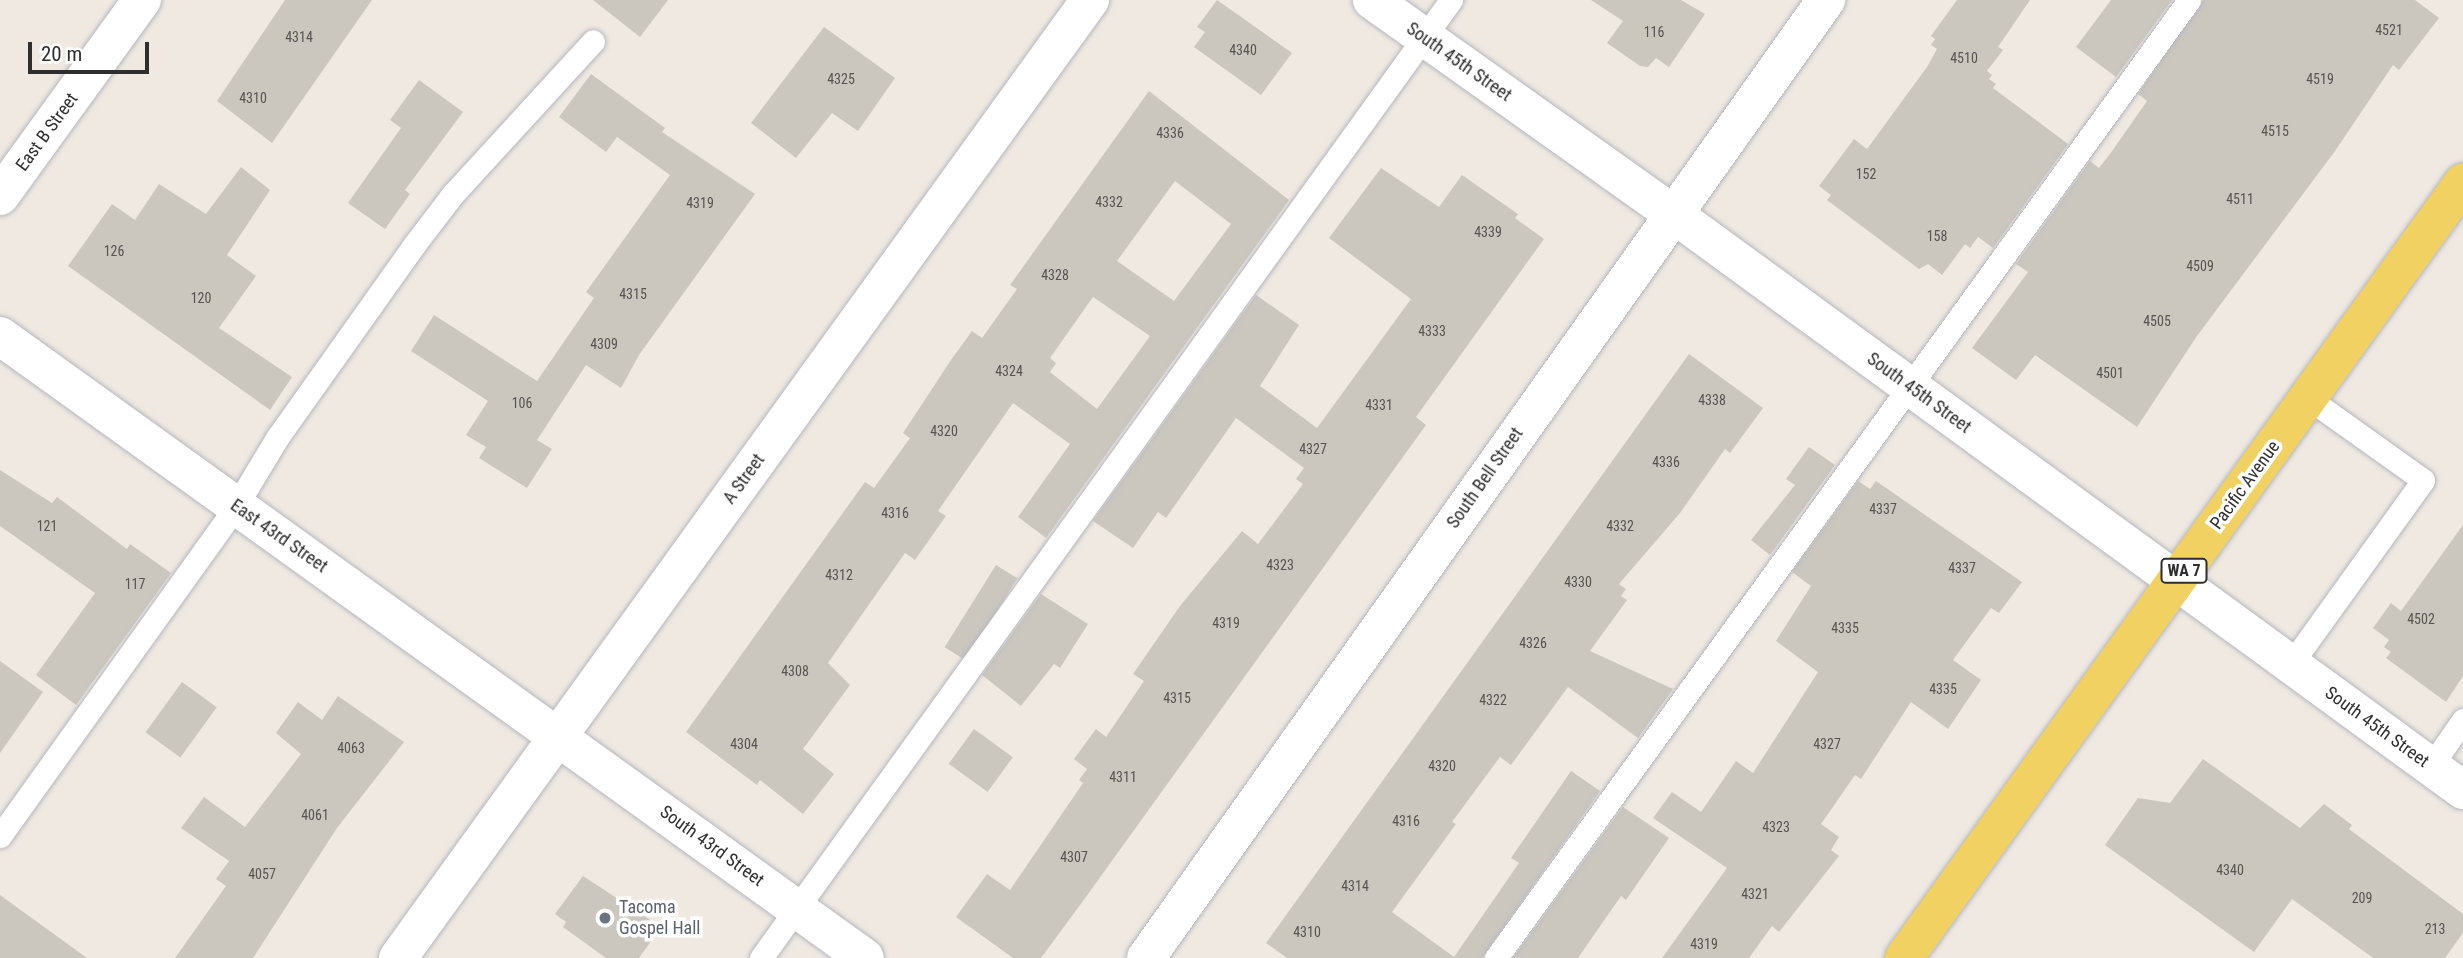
<!DOCTYPE html>
<style>
body{margin:0}
#map{position:relative;width:2463px;height:958px;overflow:hidden;background:#efe9e1;font-family:"Roboto Condensed",sans-serif}
div>[style]{position:absolute}
.building>*{inset:0;background:#cbc7bf;transform-origin:0 0}
.roads{filter:drop-shadow(0 0 2px #b4b7c1) drop-shadow(0 0 2px #b4b7c1)}
.lane>*{height:23px;margin:-11.5px;padding:0 11.5px;transform-origin:11.5px;border-radius:11.5px;background:#fff}
.street>*{height:38px;margin:-19px;padding:0 19px;transform-origin:19px;border-radius:19px;background:#fff}
.secondary>*{height:38px;margin:-19px;padding:0 19px;transform-origin:19px;border-radius:19px;background:#fff}
.primary>*{height:38px;margin:-19px;padding:0 19px;transform-origin:19px;border-radius:19px;background:#f2d163}
.dots>*{width:19px;height:19px;translate:-50% -50%;box-sizing:border-box;border:4px solid #fff;border-radius:50%}
span{translate:-50% -50%;white-space:nowrap;text-align:center;line-height:1.15;-webkit-text-stroke:7px #fff;paint-order:stroke}
.number-label{font-size:14px;color:#555452}
.number-label span{-webkit-text-stroke-width:0}
.shield-label span{padding:2px 5px;background:#fff;border:2px solid;border-radius:5px;-webkit-text-stroke-width:0}
.shield-label{font-size:16px;color:#2e2e2e;font-weight:700}
.street-label{font-size:18px;color:#2e2e2e}
.worship-label{font-size:18px;color:#5b616d}
.left{translate:0 -50%;text-align:left}
.scale{position:absolute;left:28px;top:42px;width:121px;height:32px;box-sizing:border-box;border:4px solid #2e2e2e;border-top:0;padding-left:9px;font-size:21px;line-height:24px;white-space:nowrap;color:#2e2e2e;-webkit-text-stroke:5px #fff;paint-order:stroke}
</style>
<div id="map">
<div class="building">
<i style="clip-path:polygon(285px 0,372px 0,272px 143px,217px 101px)"></i>
<i style="clip-path:polygon(593px 0,668px 0,640px 37px)"></i>
<i style="clip-path:polygon(1217px 0,1292px 53px,1261px 95px,1194px 47px,1205px 32px,1197px 27px)"></i>
<i style="clip-path:polygon(1591px 0,1681px 0,1705px 14px,1669px 67px,1656px 58px,1648px 67px,1640px 66px,1607px 43px,1623px 21px)"></i>
<i style="clip-path:polygon(1957px 0,2030px 0,1998px 47px,2003px 50px,1987px 71px,1992px 75px,1989px 79px,1996px 84px,1993px 88px,2068px 144px,1993px 248px,1978px 237px,1970px 248px,1965px 244px,1942px 275px,1928px 264px,1919px 269px,1827px 200px,1831px 195px,1819px 186px,1854px 139px,1867px 149px,1927px 67px,1937px 49px,1931px 45px,1935px 39px,1931px 36px)"></i>
<i style="clip-path:polygon(2111px 0,2172px 0,2116px 77px,2076px 47px)"></i>
<i style="clip-path:polygon(2203px 0,2415px 0,2439px 18px,2399px 70px,2393px 65px,2335px 151px,2197px 336px,2137px 427px,2035px 355px,2016px 380px,1972px 348px,2028px 272px,2016px 264px,2090px 161px,2099px 168px,2110px 154px,2147px 101px,2138px 94px)"></i>
<i style="clip-path:polygon(824px 27px,895px 78px,858px 131px,832px 113px,796px 158px,751px 123px)"></i>
<i style="clip-path:polygon(591px 74px,665px 128px,662px 132px,755px 194px,639px 355px,621px 388px,586px 365px,537px 440px,552px 449px,527px 488px,479px 458px,486px 447px,466px 435px,488px 401px,411px 351px,434px 315px,537px 381px,594px 298px,586px 292px,670px 175px,617px 137px,606px 152px,559px 117px)"></i>
<i style="clip-path:polygon(419px 80px,463px 112px,405px 190px,410px 194px,385px 229px,348px 203px,401px 128px,390px 120px)"></i>
<i style="clip-path:polygon(evenodd,1149px 91px,1289px 200px,1046px 538px,1018px 517px,1070px 444px,1013px 403px,938px 511px,946px 516px,915px 560px,905px 553px,828px 663px,850px 685px,803px 749px,834px 774px,803px 814px,760px 780px,757px 785px,686px 732px,865px 482px,874px 488px,910px 438px,903px 433px,951px 360px,972px 331px,982px 338px,1017px 289px,1010px 285px,1149px 91px,1175px 181px,1231px 224px,1174px 301px,1117px 261px,1175px 181px,1149px 91px,1093px 297px,1150px 336px,1097px 409px,1050px 372px,1056px 363px,1050px 358px,1093px 297px)"></i>
<i style="clip-path:polygon(241px 167px,270px 190px,227px 255px,256px 276px,219px 328px,292px 377px,270px 410px,68px 266px,112px 204px,135px 220px,159px 184px,206px 214px)"></i>
<i style="clip-path:polygon(1381px 168px,1439px 207px,1462px 175px,1518px 214px,1515px 218px,1544px 239px,1416px 417px,1426px 425px,1083px 901px,1041px 958px,1013px 958px,956px 917px,987px 874px,1010px 890px,1083px 783px,1079px 780px,1087px 769px,1074px 759px,1096px 729px,1106px 737px,1144px 681px,1133px 674px,1180px 606px,1242px 531px,1258px 544px,1303px 484px,1296px 479px,1304px 468px,1236px 418px,1166px 518px,1158px 512px,1133px 548px,1093px 521px,1256px 295px,1299px 325px,1260px 386px,1317px 428px,1411px 299px,1329px 238px)"></i>
<i style="clip-path:polygon(1689px 354px,1763px 408px,1730px 453px,1725px 449px,1680px 513px,1619px 584px,1626px 589px,1621px 596px,1627px 600px,1590px 651px,1673px 689px,1638px 738px,1568px 687px,1511px 765px,1500px 757px,1452px 822px,1456px 824px,1392px 912px,1454px 957px,1519px 863px,1511px 858px,1571px 771px,1600px 791px,1482px 958px,1287px 958px,1266px 943px)"></i>
<i style="clip-path:polygon(1809px 447px,1835px 465px,1770px 555px,1751px 540px,1795px 485px,1786px 479px)"></i>
<i style="clip-path:polygon(0 470px,52px 503px,57px 497px,127px 549px,130px 544px,171px 573px,76px 705px,36px 675px,95px 593px,0 526px)"></i>
<i style="clip-path:polygon(1858px 481px,1870px 489px,1876px 481px,2022px 582px,1999px 613px,1991px 608px,1953px 660px,1981px 680px,1948px 729px,1911px 702px,1861px 779px,1855px 775px,1821px 824px,1839px 837px,1831px 850px,1839px 856px,1779px 932px,1772px 926px,1749px 958px,1662px 958px,1727px 868px,1653px 818px,1672px 792px,1701px 812px,1736px 761px,1753px 773px,1818px 672px,1776px 641px,1811px 586px,1792px 572px)"></i>
<i style="clip-path:polygon(2463px 525px,2463px 676px,2446px 702px,2386px 658px,2391px 652px,2384px 647px,2389px 640px,2373px 628px,2391px 603px,2401px 611px)"></i>
<i style="left:996px;top:565px;width:25px;height:97px;rotate:32deg"></i>
<i style="clip-path:polygon(1041px 594px,1088px 624px,1060px 668px,1054px 664px,1021px 706px,982px 675px)"></i>
<i style="clip-path:polygon(0 661px,43px 692px,0 753px)"></i>
<i style="left:182px;top:682px;width:43px;height:62px;rotate:36deg"></i>
<i style="clip-path:polygon(338px 696px,404px 742px,337px 828px,253px 958px,175px 958px,226px 886px,216px 879px,229px 861px,181px 828px,204px 797px,245px 827px,301px 754px,276px 733px,298px 702px,322px 720px)"></i>
<i style="left:974px;top:729px;width:48px;height:43px;rotate:36deg"></i>
<i style="clip-path:polygon(2203px 759px,2300px 828px,2324px 804px,2352px 825px,2349px 829px,2463px 914px,2463px 933px,2445px 958px,2373px 958px,2292px 899px,2254px 952px,2105px 845px,2138px 798px,2170px 803px)"></i>
<i style="clip-path:polygon(1623px 807px,1669px 838px,1626px 900px,1621px 896px,1578px 958px,1513px 958px)"></i>
<i style="clip-path:polygon(583px 876px,661px 927px,639px 958px,606px 958px,563px 927px,566px 922px,555px 914px)"></i>
<i style="clip-path:polygon(0 895px,87px 958px,0 958px)"></i>
</div>
<div class="roads">
<div class="lane">
<i style="left:2291px;top:664px;width:226px;rotate:-54.3deg"></i>
<i style="left:2423px;top:480px;width:141px;rotate:-144.5deg"></i>
<i style="left:2431px;top:766px;width:56px;rotate:-55.2deg"></i>
<i style="left:0;top:836px;width:406px;rotate:-54.4deg"></i>
<i style="left:236px;top:506px;width:79px;rotate:-58.9deg"></i>
<i style="left:277px;top:438px;width:237px;rotate:-54.6deg"></i>
<i style="left:414px;top:245px;width:64px;rotate:-52.6deg"></i>
<i style="left:453px;top:194px;width:207px;rotate:-47.5deg"></i>
<i style="left:761px;top:958px;width:1181px;rotate:-54.24deg"></i>
<i style="left:1496px;top:958px;width:1182px;rotate:-54.12deg"></i>
</div>
<div class="street">
<i style="left:1372px;top:0;width:368px;rotate:35.4deg"></i>
<i style="left:1672px;top:213px;width:979px;rotate:36.11deg"></i>
<i style="left:0;top:196px;width:242px;rotate:-54.1deg"></i>
<i style="left:398px;top:958px;width:1182px;rotate:-54.16deg"></i>
<i style="left:1146px;top:958px;width:1175px;rotate:-54.63deg"></i>
</div>
<div class="secondary">
<i style="left:0;top:336px;width:1065px;rotate:35.72deg"></i>
</div>
<div class="primary">
<i style="left:1904px;top:958px;width:956px;rotate:-54.2deg"></i>
</div>
</div>
<div class="dots">
<i style="left:605px;top:918px;background:#6b7280"></i>
</div>
<div class="number-label">
<span style="left:2389px;top:30px">4521</span>
<span style="left:1654px;top:32px">116</span>
<span style="left:299px;top:37px">4314</span>
<span style="left:1243px;top:50px">4340</span>
<span style="left:1964px;top:58px">4510</span>
<span style="left:841px;top:79px">4325</span>
<span style="left:2320px;top:79px">4519</span>
<span style="left:253px;top:98px">4310</span>
<span style="left:2275px;top:131px">4515</span>
<span style="left:1170px;top:133px">4336</span>
<span style="left:1866px;top:174px">152</span>
<span style="left:2240px;top:199px">4511</span>
<span style="left:1109px;top:202px">4332</span>
<span style="left:700px;top:203px">4319</span>
<span style="left:1488px;top:232px">4339</span>
<span style="left:1937px;top:236px">158</span>
<span style="left:114px;top:251px">126</span>
<span style="left:2200px;top:266px">4509</span>
<span style="left:1055px;top:275px">4328</span>
<span style="left:633px;top:294px">4315</span>
<span style="left:201px;top:298px">120</span>
<span style="left:2157px;top:321px">4505</span>
<span style="left:1432px;top:331px">4333</span>
<span style="left:604px;top:344px">4309</span>
<span style="left:1009px;top:371px">4324</span>
<span style="left:2110px;top:373px">4501</span>
<span style="left:1712px;top:400px">4338</span>
<span style="left:522px;top:403px">106</span>
<span style="left:1379px;top:405px">4331</span>
<span style="left:944px;top:431px">4320</span>
<span style="left:1313px;top:449px">4327</span>
<span style="left:1666px;top:462px">4336</span>
<span style="left:1883px;top:509px">4337</span>
<span style="left:895px;top:513px">4316</span>
<span style="left:47px;top:526px">121</span>
<span style="left:1620px;top:526px">4332</span>
<span style="left:1280px;top:565px">4323</span>
<span style="left:1962px;top:568px">4337</span>
<span style="left:839px;top:575px">4312</span>
<span style="left:1578px;top:582px">4330</span>
<span style="left:135px;top:584px">117</span>
<span style="left:2421px;top:619px">4502</span>
<span style="left:1226px;top:623px">4319</span>
<span style="left:1845px;top:628px">4335</span>
<span style="left:1533px;top:643px">4326</span>
<span style="left:795px;top:671px">4308</span>
<span style="left:1943px;top:689px">4335</span>
<span style="left:1177px;top:698px">4315</span>
<span style="left:1493px;top:700px">4322</span>
<span style="left:744px;top:744px">4304</span>
<span style="left:1827px;top:744px">4327</span>
<span style="left:351px;top:748px">4063</span>
<span style="left:1442px;top:766px">4320</span>
<span style="left:1123px;top:777px">4311</span>
<span style="left:315px;top:815px">4061</span>
<span style="left:1406px;top:821px">4316</span>
<span style="left:1776px;top:827px">4323</span>
<span style="left:1074px;top:857px">4307</span>
<span style="left:2230px;top:870px">4340</span>
<span style="left:262px;top:874px">4057</span>
<span style="left:1355px;top:886px">4314</span>
<span style="left:1755px;top:894px">4321</span>
<span style="left:2362px;top:898px">209</span>
<span style="left:2435px;top:929px">213</span>
<span style="left:1307px;top:932px">4310</span>
<span style="left:1704px;top:944px">4319</span>
</div>
<div class="shield-label">
<span style="left:2184px;top:571px">WA 7</span>
</div>
<div class="street-label">
<span style="left:1459px;top:62px;rotate:35deg">South 45th Street</span>
<span style="left:47px;top:132px;rotate:-54deg">East B Street</span>
<span style="left:1919px;top:393px;rotate:36deg">South 45th Street</span>
<span style="left:1485px;top:478px;rotate:-55deg">South Bell Street</span>
<span style="left:744px;top:479px;rotate:-54deg">A Street</span>
<span style="left:2245px;top:485px;rotate:-54deg">Pacific Avenue</span>
<span style="left:279px;top:536px;rotate:35deg">East 43rd Street</span>
<span style="left:2377px;top:727px;rotate:36deg">South 45th Street</span>
<span style="left:712px;top:846px;rotate:36deg">South 43rd Street</span>
</div>
<div class="worship-label">
<span class="left" style="left:619px;top:918px">Tacoma<br>Gospel Hall</span>
</div>
<div class="scale">20 m</div>
</div>
